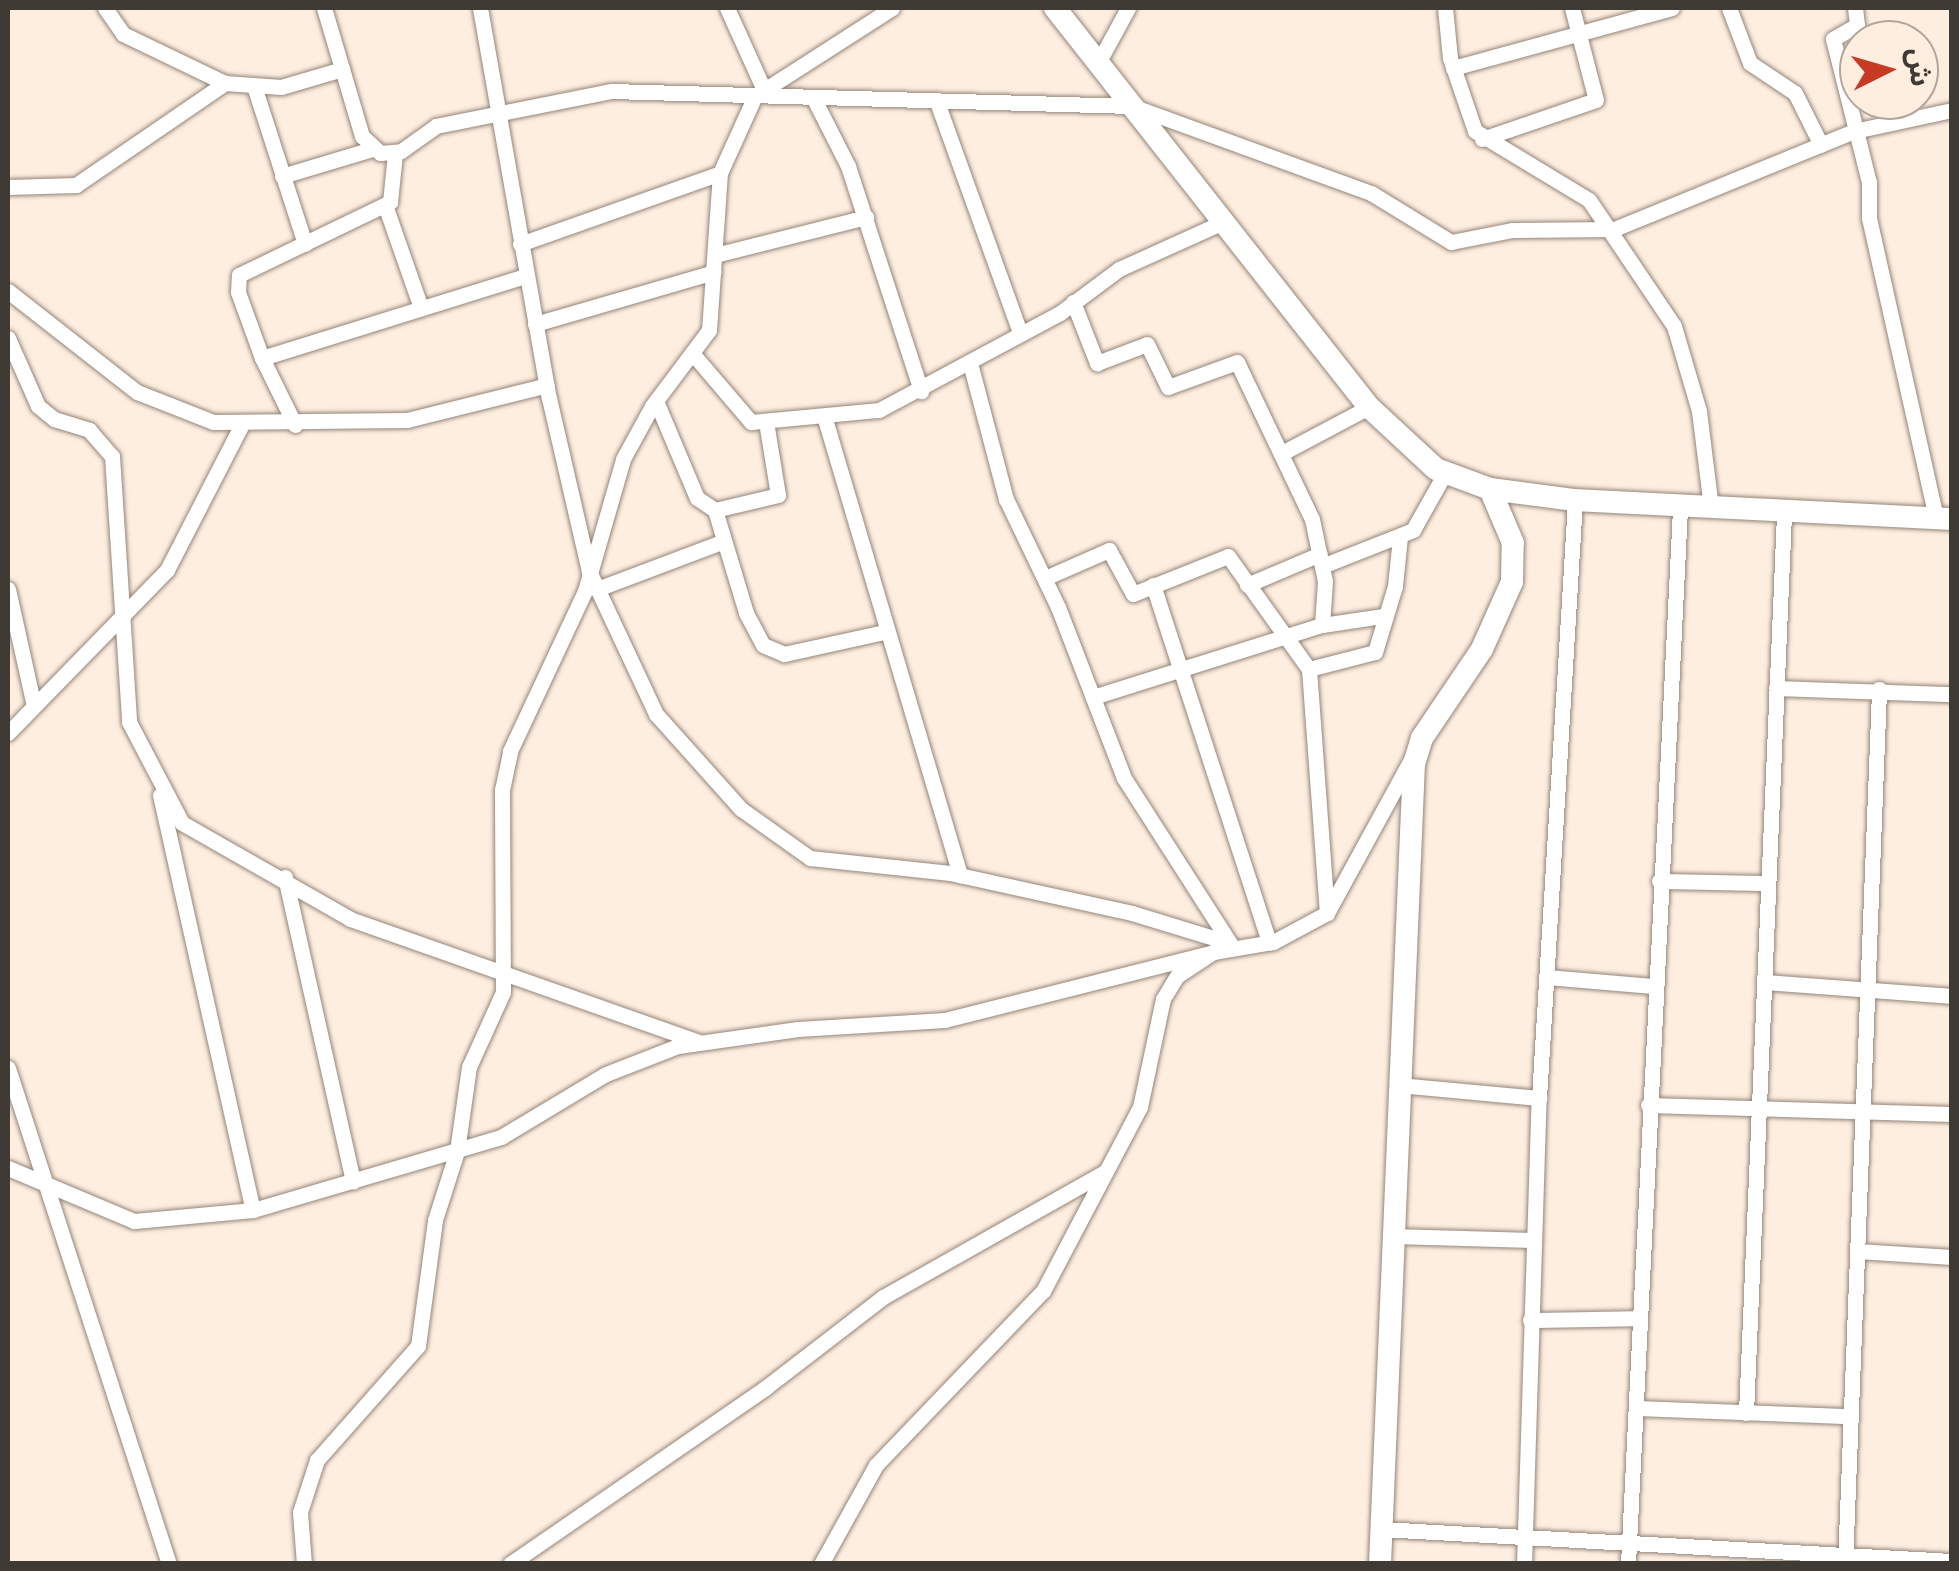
<!DOCTYPE html>
<meta charset="utf-8">
<style>
body{margin:0}
#map{position:relative;width:1959px;height:1571px;overflow:hidden;background:#feeee0;font-family:Overpass,"Noto Sans Arabic",sans-serif}
div>[style]{position:absolute}
.roads{filter:drop-shadow(0 0 2px #938578) drop-shadow(0 0 2px #938578)}
.street>*{height:15px;margin:-7.5px;padding:0 7.5px;transform-origin:7.5px;border-radius:7.5px;background:#fff}
.secondary>*{height:22px;margin:-11px;padding:0 11px;transform-origin:11px;border-radius:11px;background:#fff}
span{translate:-50% -50%;white-space:nowrap;text-align:center;line-height:1.15;-webkit-text-stroke:8px #feeee0;paint-order:stroke}
.frame{position:absolute;inset:0;border:10px solid #403a35;pointer-events:none}
.north{position:absolute;left:1839px;top:20px;width:100px;height:100px;box-sizing:border-box;background:#feeee0;border:2px solid #b2a69c;border-radius:50%;rotate:85deg;font-size:28px;font-weight:700;line-height:40px;text-align:center;color:#403a35}
.north::after{content:'';display:block;margin:auto;width:35px;height:45px;background:#c73b25;clip-path:polygon(50% 0,100% 100%,50% 72%,0 100%)}
</style>
<div id="map">
<div class="roads">
<div class="street">
<i style="left:105px;top:8px;width:32px;rotate:55deg"></i>
<i style="left:123px;top:34px;width:113px;rotate:25.7deg"></i>
<i style="left:324px;top:8px;width:134px;rotate:73.5deg"></i>
<i style="left:362px;top:136px;width:25px;rotate:43deg"></i>
<i style="left:380px;top:153px;width:21px;rotate:-5deg"></i>
<i style="left:401px;top:151px;width:43px;rotate:-35.5deg"></i>
<i style="left:436px;top:126px;width:178px;rotate:-11.3deg"></i>
<i style="left:611px;top:91px;width:521px;rotate:1.65deg"></i>
<i style="left:1132px;top:106px;width:254px;rotate:20deg"></i>
<i style="left:1371px;top:193px;width:94px;rotate:31.5deg"></i>
<i style="left:1451px;top:242px;width:63px;rotate:-11deg"></i>
<i style="left:1513px;top:230px;width:101px;rotate:-0.6deg"></i>
<i style="left:1614px;top:229px;width:259px;rotate:-22.2deg"></i>
<i style="left:1854px;top:131px;width:100px;rotate:-12.1deg"></i>
<i style="left:480px;top:8px;width:396px;rotate:80deg"></i>
<i style="left:549px;top:398px;width:178px;rotate:77deg"></i>
<i style="left:589px;top:571px;width:158px;rotate:64.9deg"></i>
<i style="left:656px;top:714px;width:127px;rotate:48.2deg"></i>
<i style="left:741px;top:809px;width:85px;rotate:35.4deg"></i>
<i style="left:810px;top:858px;width:141px;rotate:6.1deg"></i>
<i style="left:950px;top:873px;width:186px;rotate:12.4deg"></i>
<i style="left:1132px;top:913px;width:102px;rotate:17deg"></i>
<i style="left:727px;top:8px;width:90px;rotate:65.7deg"></i>
<i style="left:1445px;top:8px;width:50px;rotate:84.3deg"></i>
<i style="left:1450px;top:58px;width:77px;rotate:71.1deg"></i>
<i style="left:1475px;top:131px;width:133px;rotate:31.2deg"></i>
<i style="left:1589px;top:200px;width:152px;rotate:56deg"></i>
<i style="left:1674px;top:326px;width:89px;rotate:73.6deg"></i>
<i style="left:1699px;top:411px;width:98px;rotate:82.9deg"></i>
<i style="left:1729px;top:8px;width:59px;rotate:69.1deg"></i>
<i style="left:1750px;top:63px;width:54px;rotate:33.7deg"></i>
<i style="left:1795px;top:93px;width:58px;rotate:63.4deg"></i>
<i style="left:1855px;top:8px;width:17px;rotate:83deg"></i>
<i style="left:1857px;top:25px;width:28px;rotate:150deg"></i>
<i style="left:1833px;top:39px;width:147px;rotate:75.9deg"></i>
<i style="left:1869px;top:182px;width:36px;rotate:90deg"></i>
<i style="left:1869px;top:218px;width:307px;rotate:77.4deg"></i>
<i style="left:1098px;top:63px;width:63px;rotate:-61.4deg"></i>
<i style="left:1453px;top:68px;width:227px;rotate:-15.3deg"></i>
<i style="left:254px;top:86px;width:166px;rotate:72.1deg"></i>
<i style="left:814px;top:99px;width:75px;rotate:63.1deg"></i>
<i style="left:848px;top:166px;width:237px;rotate:72deg"></i>
<i style="left:937px;top:102px;width:245px;rotate:70.2deg"></i>
<i style="left:1482px;top:139px;width:120px;rotate:-18.9deg"></i>
<i style="left:1596px;top:100px;width:95px;rotate:-104.6deg"></i>
<i style="left:282px;top:176px;width:94px;rotate:-16.7deg"></i>
<i style="left:8px;top:187px;width:68px;rotate:-1.7deg"></i>
<i style="left:76px;top:185px;width:181px;rotate:-34.4deg"></i>
<i style="left:225px;top:83px;width:56px;rotate:4.1deg"></i>
<i style="left:281px;top:87px;width:64px;rotate:-16.4deg"></i>
<i style="left:385px;top:205px;width:109px;rotate:70.7deg"></i>
<i style="left:520px;top:244px;width:212px;rotate:-19.5deg"></i>
<i style="left:715px;top:255px;width:156px;rotate:-14.1deg"></i>
<i style="left:8px;top:291px;width:164px;rotate:38.1deg"></i>
<i style="left:137px;top:392px;width:82px;rotate:21.5deg"></i>
<i style="left:213px;top:422px;width:194px;rotate:-0.6deg"></i>
<i style="left:407px;top:420px;width:144px;rotate:-14deg"></i>
<i style="left:1073px;top:302px;width:66px;rotate:68.5deg"></i>
<i style="left:1097px;top:363px;width:53px;rotate:-20.8deg"></i>
<i style="left:1147px;top:344px;width:48px;rotate:64deg"></i>
<i style="left:1168px;top:387px;width:73px;rotate:-19.9deg"></i>
<i style="left:1237px;top:362px;width:174px;rotate:64.5deg"></i>
<i style="left:1312px;top:519px;width:63px;rotate:78.2deg"></i>
<i style="left:1325px;top:581px;width:44px;rotate:93.9deg"></i>
<i style="left:535px;top:324px;width:186px;rotate:-16.2deg"></i>
<i style="left:8px;top:338px;width:74px;rotate:66.2deg"></i>
<i style="left:38px;top:406px;width:21px;rotate:39deg"></i>
<i style="left:54px;top:419px;width:37px;rotate:17deg"></i>
<i style="left:89px;top:430px;width:35px;rotate:49deg"></i>
<i style="left:112px;top:456px;width:267px;rotate:86.3deg"></i>
<i style="left:129px;top:722px;width:114px;rotate:62.3deg"></i>
<i style="left:182px;top:823px;width:193px;rotate:29.7deg"></i>
<i style="left:350px;top:919px;width:368px;rotate:19.4deg"></i>
<i style="left:692px;top:353px;width:91px;rotate:49.5deg"></i>
<i style="left:751px;top:422px;width:129px;rotate:-5.4deg"></i>
<i style="left:879px;top:410px;width:205px;rotate:-28.2deg"></i>
<i style="left:1060px;top:313px;width:74px;rotate:-36.7deg"></i>
<i style="left:1119px;top:269px;width:114px;rotate:-24.3deg"></i>
<i style="left:262px;top:358px;width:276px;rotate:-17.3deg"></i>
<i style="left:970px;top:363px;width:141px;rotate:75.2deg"></i>
<i style="left:1006px;top:499px;width:120px;rotate:64.3deg"></i>
<i style="left:1058px;top:607px;width:183px;rotate:68.9deg"></i>
<i style="left:1124px;top:778px;width:196px;rotate:57.3deg"></i>
<i style="left:656px;top:401px;width:105px;rotate:67.1deg"></i>
<i style="left:697px;top:498px;width:22px;rotate:34deg"></i>
<i style="left:715px;top:510px;width:108px;rotate:73.2deg"></i>
<i style="left:746px;top:613px;width:36px;rotate:62deg"></i>
<i style="left:763px;top:645px;width:23px;rotate:23deg"></i>
<i style="left:784px;top:654px;width:102px;rotate:-12.4deg"></i>
<i style="left:825px;top:419px;width:476px;rotate:73.5deg"></i>
<i style="left:295px;top:425px;width:75px;rotate:-116.2deg"></i>
<i style="left:262px;top:358px;width:70px;rotate:-110deg"></i>
<i style="left:238px;top:292px;width:17px;rotate:-87deg"></i>
<i style="left:239px;top:275px;width:168px;rotate:-25.8deg"></i>
<i style="left:390px;top:202px;width:48px;rotate:-84.1deg"></i>
<i style="left:1282px;top:453px;width:98px;rotate:-27.9deg"></i>
<i style="left:715px;top:510px;width:65px;rotate:-13.4deg"></i>
<i style="left:778px;top:495px;width:74px;rotate:-99.3deg"></i>
<i style="left:1322px;top:566px;width:98px;rotate:-21.6deg"></i>
<i style="left:1413px;top:530px;width:65px;rotate:-60.7deg"></i>
<i style="left:1045px;top:578px;width:70px;rotate:-23.6deg"></i>
<i style="left:1109px;top:550px;width:50px;rotate:61.4deg"></i>
<i style="left:1133px;top:594px;width:102px;rotate:-21.8deg"></i>
<i style="left:1228px;top:556px;width:139px;rotate:54.4deg"></i>
<i style="left:1309px;top:669px;width:68px;rotate:-14.4deg"></i>
<i style="left:1375px;top:652px;width:69px;rotate:-73.1deg"></i>
<i style="left:1395px;top:586px;width:49px;rotate:-84.2deg"></i>
<i style="left:1153px;top:585px;width:376px;rotate:72deg"></i>
<i style="left:1247px;top:585px;width:79px;rotate:-23deg"></i>
<i style="left:8px;top:589px;width:116px;rotate:77.5deg"></i>
<i style="left:597px;top:589px;width:136px;rotate:-20.7deg"></i>
<i style="left:1309px;top:669px;width:245px;rotate:85.8deg"></i>
<i style="left:1776px;top:688px;width:176px;rotate:2deg"></i>
<i style="left:1093px;top:697px;width:240px;rotate:-17.5deg"></i>
<i style="left:1322px;top:625px;width:62px;rotate:-8.4deg"></i>
<i style="left:8px;top:733px;width:228px;rotate:-45.7deg"></i>
<i style="left:167px;top:570px;width:164px;rotate:-62.8deg"></i>
<i style="left:160px;top:795px;width:425px;rotate:77.4deg"></i>
<i style="left:285px;top:877px;width:312px;rotate:77.4deg"></i>
<i style="left:1659px;top:881px;width:107px;rotate:1.1deg"></i>
<i style="left:1547px;top:977px;width:106px;rotate:4.9deg"></i>
<i style="left:1765px;top:982px;width:188px;rotate:4.3deg"></i>
<i style="left:8px;top:1068px;width:521px;rotate:72.02deg"></i>
<i style="left:1398px;top:1085px;width:142px;rotate:5.3deg"></i>
<i style="left:1648px;top:1105px;width:304px;rotate:1.7deg"></i>
<i style="left:8px;top:1168px;width:137px;rotate:22.8deg"></i>
<i style="left:134px;top:1221px;width:120px;rotate:-5.3deg"></i>
<i style="left:253px;top:1210px;width:259px;rotate:-16.4deg"></i>
<i style="left:501px;top:1137px;width:122px;rotate:-31deg"></i>
<i style="left:606px;top:1074px;width:77px;rotate:-21.3deg"></i>
<i style="left:678px;top:1046px;width:121px;rotate:-8.1deg"></i>
<i style="left:798px;top:1029px;width:147px;rotate:-3.5deg"></i>
<i style="left:945px;top:1020px;width:276px;rotate:-14.2deg"></i>
<i style="left:1391px;top:1236px;width:143px;rotate:1.6deg"></i>
<i style="left:1857px;top:1251px;width:95px;rotate:3.6deg"></i>
<i style="left:1530px;top:1320px;width:110px;rotate:-1deg"></i>
<i style="left:1638px;top:1408px;width:211px;rotate:2.2deg"></i>
<i style="left:1746px;top:1413px;width:902px;rotate:-87.58deg"></i>
<i style="left:1381px;top:1529px;width:572px;rotate:3.21deg"></i>
<i style="left:304px;top:1564px;width:52px;rotate:-94.4deg"></i>
<i style="left:300px;top:1512px;width:55px;rotate:-71.9deg"></i>
<i style="left:317px;top:1460px;width:152px;rotate:-48.5deg"></i>
<i style="left:418px;top:1346px;width:127px;rotate:-82.3deg"></i>
<i style="left:435px;top:1220px;width:72px;rotate:-72.3deg"></i>
<i style="left:457px;top:1151px;width:85px;rotate:-81.9deg"></i>
<i style="left:469px;top:1067px;width:82px;rotate:-65.6deg"></i>
<i style="left:503px;top:992px;width:202px;rotate:-90.3deg"></i>
<i style="left:502px;top:790px;width:40px;rotate:-78deg"></i>
<i style="left:510px;top:751px;width:177px;rotate:-64.9deg"></i>
<i style="left:585px;top:591px;width:137px;rotate:-73.9deg"></i>
<i style="left:623px;top:459px;width:60px;rotate:-61.3deg"></i>
<i style="left:652px;top:406px;width:95px;rotate:-53.1deg"></i>
<i style="left:709px;top:330px;width:157px;rotate:-86deg"></i>
<i style="left:720px;top:173px;width:85px;rotate:-65.6deg"></i>
<i style="left:755px;top:96px;width:163px;rotate:-32.7deg"></i>
<i style="left:510px;top:1564px;width:310px;rotate:-34.6deg"></i>
<i style="left:765px;top:1388px;width:149px;rotate:-37.6deg"></i>
<i style="left:883px;top:1297px;width:253px;rotate:-29.4deg"></i>
<i style="left:821px;top:1564px;width:113px;rotate:-60.9deg"></i>
<i style="left:876px;top:1465px;width:241px;rotate:-46.2deg"></i>
<i style="left:1043px;top:1291px;width:208px;rotate:-62.2deg"></i>
<i style="left:1140px;top:1107px;width:110px;rotate:-78deg"></i>
<i style="left:1163px;top:999px;width:27px;rotate:-59deg"></i>
<i style="left:1177px;top:976px;width:43px;rotate:-33.7deg"></i>
<i style="left:1213px;top:952px;width:61px;rotate:-9.5deg"></i>
<i style="left:1273px;top:942px;width:61px;rotate:-28.2deg"></i>
<i style="left:1327px;top:913px;width:181px;rotate:-61.3deg"></i>
<i style="left:1524px;top:1564px;width:466px;rotate:-88.2deg"></i>
<i style="left:1539px;top:1098px;width:599px;rotate:-86.55deg"></i>
<i style="left:1628px;top:1564px;width:1058px;rotate:-87.18deg"></i>
<i style="left:1845px;top:1564px;width:876px;rotate:-87.77deg"></i>
</div>
<div class="secondary">
<i style="left:1055px;top:8px;width:508px;rotate:51.8deg"></i>
<i style="left:1369px;top:407px;width:91px;rotate:42.8deg"></i>
<i style="left:1436px;top:469px;width:58px;rotate:20.3deg"></i>
<i style="left:1490px;top:489px;width:86px;rotate:7.4deg"></i>
<i style="left:1575px;top:500px;width:377px;rotate:2.9deg"></i>
<i style="left:1380px;top:1564px;width:801px;rotate:-87.57deg"></i>
<i style="left:1414px;top:764px;width:27px;rotate:-73deg"></i>
<i style="left:1422px;top:738px;width:107px;rotate:-56deg"></i>
<i style="left:1482px;top:649px;width:73px;rotate:-65.9deg"></i>
<i style="left:1512px;top:582px;width:39px;rotate:-89deg"></i>
<i style="left:1513px;top:543px;width:59px;rotate:-113.1deg"></i>
</div>
</div>
<div class="frame"></div>
<div class="north">ش</div>
</div>
